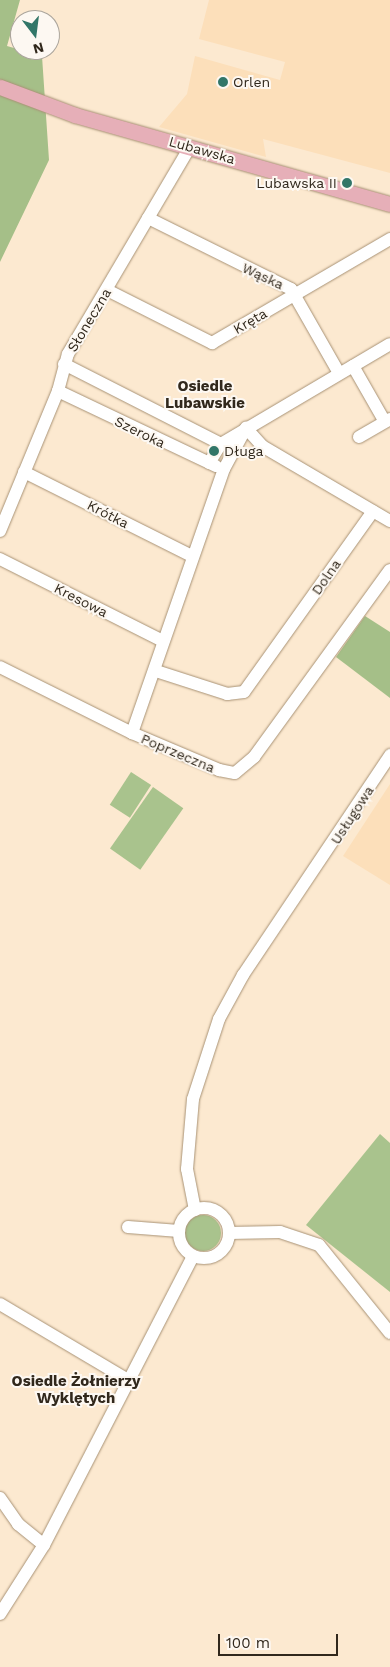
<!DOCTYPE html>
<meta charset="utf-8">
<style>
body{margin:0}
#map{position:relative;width:390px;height:1667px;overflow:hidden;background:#fce9d0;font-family:"Work Sans",sans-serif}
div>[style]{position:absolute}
.built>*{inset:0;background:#fcdfba}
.green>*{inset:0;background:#a9c38d;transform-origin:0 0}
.round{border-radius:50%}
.forest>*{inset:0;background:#a5bf88}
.roads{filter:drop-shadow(0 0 1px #a89275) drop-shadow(0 0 1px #a89275)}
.minor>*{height:12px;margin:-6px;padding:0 6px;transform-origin:6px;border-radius:6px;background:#fff}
.minor>.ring{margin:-6px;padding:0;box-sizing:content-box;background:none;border:12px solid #fff;border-radius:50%}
.major>*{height:15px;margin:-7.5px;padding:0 7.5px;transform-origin:7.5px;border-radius:7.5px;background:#e6afb8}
.dots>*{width:14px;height:14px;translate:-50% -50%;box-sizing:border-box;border:2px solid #fdf8f2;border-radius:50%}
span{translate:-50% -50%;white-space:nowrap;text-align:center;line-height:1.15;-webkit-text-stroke:4px #fdf8f2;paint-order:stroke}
.poi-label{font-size:14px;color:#31281c}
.left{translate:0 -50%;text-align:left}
.right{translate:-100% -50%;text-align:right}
.street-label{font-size:14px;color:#31281c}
.neighbourhood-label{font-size:15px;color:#31281c;font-weight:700}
.north{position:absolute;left:10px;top:10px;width:50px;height:50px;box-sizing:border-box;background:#fdf8f2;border:1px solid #aba59c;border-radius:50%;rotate:165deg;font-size:14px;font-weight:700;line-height:20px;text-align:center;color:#31281c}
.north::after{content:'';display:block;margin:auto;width:18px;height:22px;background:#327668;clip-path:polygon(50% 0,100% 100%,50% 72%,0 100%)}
.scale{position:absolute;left:218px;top:1634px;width:120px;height:22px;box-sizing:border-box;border:2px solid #31281c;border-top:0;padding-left:6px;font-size:15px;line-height:18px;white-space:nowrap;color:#31281c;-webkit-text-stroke:4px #fdf8f2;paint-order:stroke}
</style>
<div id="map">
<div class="built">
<i style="clip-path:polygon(209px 0,390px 0,390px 173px,263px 139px,266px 157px,159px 127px,187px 94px,195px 56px,280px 80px,285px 62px,199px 39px)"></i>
<i style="clip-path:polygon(390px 784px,390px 885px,343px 856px)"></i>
</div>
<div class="green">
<i style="left:131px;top:772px;width:24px;height:39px;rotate:33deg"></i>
<i style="left:153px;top:787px;width:37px;height:75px;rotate:35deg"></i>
<i style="clip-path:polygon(380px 1134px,390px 1143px,390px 1292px,306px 1225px)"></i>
<i class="round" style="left:185px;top:1215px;width:36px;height:36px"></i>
</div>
<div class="forest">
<i style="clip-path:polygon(0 0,20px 0,7px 46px,42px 56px,49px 160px,0 262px)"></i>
<i style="clip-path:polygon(365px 616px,390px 632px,390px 698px,336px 657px)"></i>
</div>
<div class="roads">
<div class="minor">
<i style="left:148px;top:218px;width:160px;rotate:26.4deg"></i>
<i style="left:291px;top:289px;width:97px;rotate:60.3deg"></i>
<i style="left:107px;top:290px;width:118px;rotate:26.8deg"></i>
<i style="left:212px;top:343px;width:206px;rotate:-30.3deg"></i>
<i style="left:64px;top:364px;width:176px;rotate:27deg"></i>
<i style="left:353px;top:366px;width:64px;rotate:60.3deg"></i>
<i style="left:58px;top:391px;width:175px;rotate:25.4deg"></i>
<i style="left:246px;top:428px;width:24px;rotate:48deg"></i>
<i style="left:262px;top:446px;width:148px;rotate:30.4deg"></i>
<i style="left:359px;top:437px;width:36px;rotate:-30deg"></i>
<i style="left:209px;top:463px;width:22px;rotate:-58deg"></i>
<i style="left:221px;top:444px;width:196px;rotate:-30.6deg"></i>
<i style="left:24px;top:472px;width:188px;rotate:26.6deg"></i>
<i style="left:0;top:531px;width:152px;rotate:-67.5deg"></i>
<i style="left:58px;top:391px;width:38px;rotate:-75deg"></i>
<i style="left:68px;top:354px;width:240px;rotate:-59.5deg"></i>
<i style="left:0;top:559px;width:182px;rotate:26.7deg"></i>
<i style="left:0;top:667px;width:148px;rotate:26.6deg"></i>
<i style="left:132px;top:733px;width:95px;rotate:23deg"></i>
<i style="left:219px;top:770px;width:16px;rotate:11deg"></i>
<i style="left:235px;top:773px;width:25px;rotate:-40deg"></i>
<i style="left:254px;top:757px;width:231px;rotate:-54deg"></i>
<i style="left:156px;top:671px;width:75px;rotate:17.9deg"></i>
<i style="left:227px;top:694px;width:17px;rotate:-7deg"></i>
<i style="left:244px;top:692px;width:222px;rotate:-54.5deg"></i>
<i style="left:132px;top:733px;width:280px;rotate:-70.8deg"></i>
<i style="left:224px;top:469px;width:47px;rotate:-61.8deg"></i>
<i class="ring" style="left:179px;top:1208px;width:38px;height:38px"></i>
<i style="left:195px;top:1210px;width:42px;rotate:-101deg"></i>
<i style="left:187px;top:1169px;width:70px;rotate:-85.1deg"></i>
<i style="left:193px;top:1099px;width:84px;rotate:-72deg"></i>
<i style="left:219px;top:1019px;width:50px;rotate:-61.4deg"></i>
<i style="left:243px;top:975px;width:265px;rotate:-56.2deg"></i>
<i style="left:128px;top:1227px;width:51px;rotate:4.5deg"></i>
<i style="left:229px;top:1233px;width:51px;rotate:-1.1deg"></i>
<i style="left:280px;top:1232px;width:41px;rotate:18.4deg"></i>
<i style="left:319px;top:1245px;width:113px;rotate:51.1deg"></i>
<i style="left:0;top:1304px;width:149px;rotate:30.7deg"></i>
<i style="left:0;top:1498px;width:32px;rotate:55deg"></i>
<i style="left:18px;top:1524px;width:33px;rotate:39deg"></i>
<i style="left:0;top:1614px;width:82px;rotate:-57.5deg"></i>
<i style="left:44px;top:1545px;width:325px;rotate:-62.7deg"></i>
</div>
<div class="major">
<i style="left:0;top:87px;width:80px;rotate:20.5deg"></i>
<i style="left:75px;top:115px;width:327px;rotate:15.8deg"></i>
</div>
</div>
<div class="dots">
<i style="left:223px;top:82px;background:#327668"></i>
<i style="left:347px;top:183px;background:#327668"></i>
<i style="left:214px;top:451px;background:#327668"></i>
</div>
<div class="poi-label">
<span class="left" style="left:233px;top:82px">Orlen</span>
<span class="right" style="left:337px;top:183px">Lubawska II</span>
<span class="left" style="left:224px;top:451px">Długa</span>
</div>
<div class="street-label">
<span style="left:202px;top:150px;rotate:16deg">Lubawska</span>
<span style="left:263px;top:276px;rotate:25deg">Wąska</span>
<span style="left:89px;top:320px;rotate:-59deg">Słoneczna</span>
<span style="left:250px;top:321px;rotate:-30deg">Kręta</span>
<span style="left:140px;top:432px;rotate:26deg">Szeroka</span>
<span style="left:108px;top:514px;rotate:27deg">Krótka</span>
<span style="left:326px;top:577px;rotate:-55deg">Dolna</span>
<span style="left:81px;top:600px;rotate:27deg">Kresowa</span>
<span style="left:178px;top:753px;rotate:23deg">Poprzeczna</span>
<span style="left:352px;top:815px;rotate:-57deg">Usługowa</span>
</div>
<div class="neighbourhood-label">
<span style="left:205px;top:395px">Osiedle<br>Lubawskie</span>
<span style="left:76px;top:1390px">Osiedle Żołnierzy<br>Wyklętych</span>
</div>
<div class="north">N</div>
<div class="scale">100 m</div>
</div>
